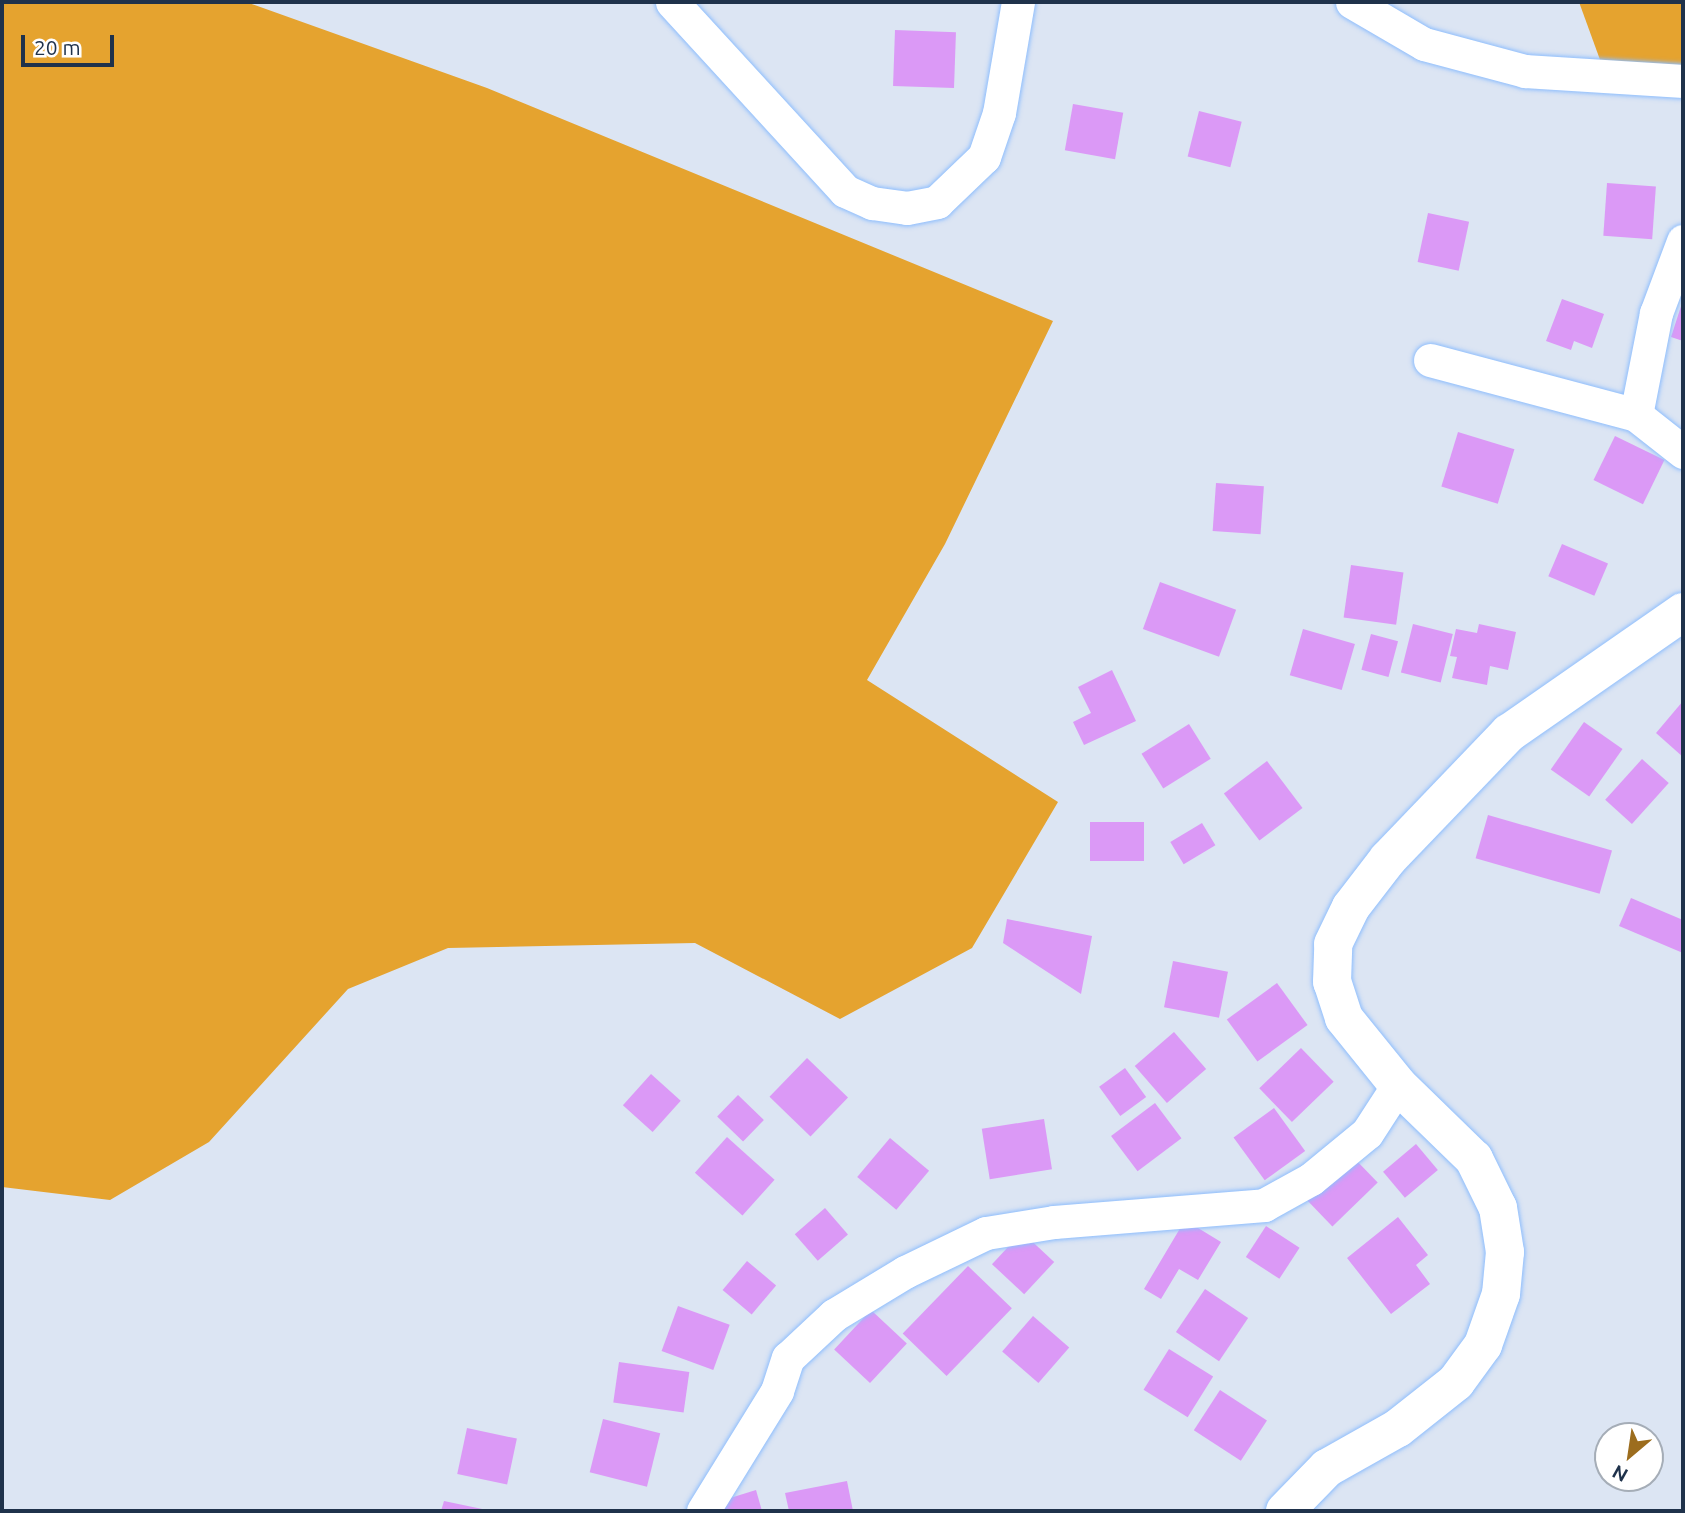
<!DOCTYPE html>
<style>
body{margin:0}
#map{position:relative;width:1685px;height:1513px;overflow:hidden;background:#dce5f3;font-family:Ubuntu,sans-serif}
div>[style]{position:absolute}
.forest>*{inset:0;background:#e5a32f}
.building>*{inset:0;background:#db99f6;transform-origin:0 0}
.roads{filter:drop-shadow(0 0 2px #8fbefd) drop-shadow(0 0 2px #8fbefd)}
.street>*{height:33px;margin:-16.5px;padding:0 16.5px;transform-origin:16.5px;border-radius:16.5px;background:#fff}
.secondary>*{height:38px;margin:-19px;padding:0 19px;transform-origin:19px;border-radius:19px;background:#fff}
span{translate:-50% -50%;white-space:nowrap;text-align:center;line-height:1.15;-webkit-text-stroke:7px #fff;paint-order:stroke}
.frame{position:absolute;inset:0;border:4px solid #1f324b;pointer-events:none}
.north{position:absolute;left:1594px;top:1422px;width:70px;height:70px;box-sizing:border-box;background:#fff;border:2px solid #a5adb7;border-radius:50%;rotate:209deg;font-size:19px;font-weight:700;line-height:28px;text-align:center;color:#1f324b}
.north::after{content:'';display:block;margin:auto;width:24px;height:32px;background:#9c6d1e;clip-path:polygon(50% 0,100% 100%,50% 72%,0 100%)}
.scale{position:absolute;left:21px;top:35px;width:93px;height:32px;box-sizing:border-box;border:4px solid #1f324b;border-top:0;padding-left:9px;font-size:21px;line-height:24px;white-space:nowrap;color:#1f324b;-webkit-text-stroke:5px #fff;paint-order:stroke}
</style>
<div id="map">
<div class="forest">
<i style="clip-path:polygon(2px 2px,246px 2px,487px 88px,1053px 321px,945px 544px,867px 680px,1058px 802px,972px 948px,840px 1019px,695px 943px,448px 948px,348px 989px,209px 1142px,110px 1200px,2px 1187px)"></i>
<i style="clip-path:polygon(1579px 2px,1683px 2px,1683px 90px,1607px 79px)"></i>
</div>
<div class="building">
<i style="left:895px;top:30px;width:61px;height:56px;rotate:2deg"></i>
<i style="left:1073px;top:104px;width:51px;height:47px;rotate:10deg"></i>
<i style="left:1199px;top:111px;width:44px;height:47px;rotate:14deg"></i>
<i style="left:1607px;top:183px;width:49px;height:53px;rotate:4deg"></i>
<i style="left:1428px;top:213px;width:42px;height:50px;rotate:12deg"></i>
<i style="clip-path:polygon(1562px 299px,1604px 314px,1592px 348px,1574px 341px,1571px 350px,1546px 341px)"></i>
<i style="clip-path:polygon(1683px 300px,1683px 341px,1671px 337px)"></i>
<i style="left:1458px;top:432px;width:59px;height:57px;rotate:17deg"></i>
<i style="left:1615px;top:436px;width:55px;height:49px;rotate:26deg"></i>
<i style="left:1216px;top:483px;width:48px;height:48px;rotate:4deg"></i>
<i style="left:1562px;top:544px;width:50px;height:35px;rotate:23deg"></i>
<i style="left:1351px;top:565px;width:53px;height:53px;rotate:8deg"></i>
<i style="left:1160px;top:582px;width:81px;height:50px;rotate:20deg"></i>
<i style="left:1413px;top:624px;width:41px;height:50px;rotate:14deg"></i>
<i style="clip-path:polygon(1479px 624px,1516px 632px,1508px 670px,1490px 666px,1487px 685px,1452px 678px,1457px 657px,1450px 656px,1456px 629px,1477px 633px)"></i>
<i style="left:1303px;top:629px;width:54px;height:48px;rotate:16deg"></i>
<i style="left:1371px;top:634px;width:28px;height:37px;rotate:15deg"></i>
<i style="clip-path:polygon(1112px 670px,1136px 721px,1084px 745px,1073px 722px,1091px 713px,1078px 687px)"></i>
<i style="clip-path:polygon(1683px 701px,1683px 757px,1656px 733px)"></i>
<i style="left:1584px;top:722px;width:47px;height:58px;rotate:35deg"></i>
<i style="left:1189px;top:724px;width:41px;height:56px;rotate:58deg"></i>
<i style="left:1642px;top:759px;width:36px;height:55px;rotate:42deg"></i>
<i style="left:1267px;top:761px;width:59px;height:54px;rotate:53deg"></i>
<i style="left:1488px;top:815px;width:129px;height:45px;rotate:16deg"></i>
<i style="left:1090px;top:822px;width:54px;height:39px"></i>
<i style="left:1202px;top:823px;width:26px;height:37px;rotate:59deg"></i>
<i style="clip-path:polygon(1631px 898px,1683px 920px,1683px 953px,1619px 926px)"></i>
<i style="clip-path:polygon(1007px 919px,1092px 936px,1081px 994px,1003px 943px)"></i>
<i style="left:1173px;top:961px;width:56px;height:47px;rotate:11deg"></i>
<i style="left:1277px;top:983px;width:52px;height:62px;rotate:54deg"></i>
<i style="left:1174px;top:1032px;width:49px;height:52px;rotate:49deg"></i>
<i style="left:1301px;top:1048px;width:47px;height:58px;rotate:46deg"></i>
<i style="left:807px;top:1058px;width:57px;height:54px;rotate:44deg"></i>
<i style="left:1125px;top:1068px;width:36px;height:32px;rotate:54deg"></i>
<i style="left:651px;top:1074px;width:40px;height:42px;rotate:42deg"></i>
<i style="left:738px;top:1095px;width:36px;height:30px;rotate:44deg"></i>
<i style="left:1155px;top:1103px;width:44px;height:55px;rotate:53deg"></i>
<i style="left:1274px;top:1108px;width:53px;height:50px;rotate:54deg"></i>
<i style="left:1044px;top:1119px;width:51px;height:63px;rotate:81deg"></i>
<i style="left:727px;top:1137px;width:64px;height:48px;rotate:42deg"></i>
<i style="left:890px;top:1138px;width:51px;height:51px;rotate:40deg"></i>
<i style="left:1416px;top:1144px;width:34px;height:43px;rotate:50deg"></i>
<i style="left:1352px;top:1156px;width:37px;height:63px;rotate:46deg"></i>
<i style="left:825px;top:1208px;width:35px;height:40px;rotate:49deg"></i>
<i style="clip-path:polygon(1398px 1217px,1428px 1255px,1416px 1265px,1430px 1284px,1391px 1314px,1347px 1258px)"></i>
<i style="clip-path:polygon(1185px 1220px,1221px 1242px,1198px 1280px,1179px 1269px,1161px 1299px,1144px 1289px)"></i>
<i style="left:1266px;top:1226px;width:40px;height:37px;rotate:33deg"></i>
<i style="left:1022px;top:1232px;width:44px;height:44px;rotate:43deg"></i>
<i style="left:747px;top:1261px;width:38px;height:38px;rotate:40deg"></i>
<i style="left:968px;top:1266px;width:61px;height:94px;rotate:44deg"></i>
<i style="left:1205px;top:1289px;width:52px;height:52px;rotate:34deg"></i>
<i style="left:678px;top:1306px;width:55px;height:48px;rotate:20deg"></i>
<i style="left:871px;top:1310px;width:49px;height:54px;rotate:43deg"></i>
<i style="left:1033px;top:1316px;width:48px;height:47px;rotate:41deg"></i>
<i style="left:1169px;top:1349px;width:52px;height:48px;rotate:32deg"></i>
<i style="left:619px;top:1362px;width:71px;height:41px;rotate:8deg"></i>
<i style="left:1220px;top:1390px;width:56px;height:48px;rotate:33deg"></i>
<i style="left:603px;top:1419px;width:59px;height:55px;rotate:14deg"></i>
<i style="left:467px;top:1428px;width:51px;height:47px;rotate:12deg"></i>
<i style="clip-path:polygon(847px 1481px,853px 1511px,789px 1511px,785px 1493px)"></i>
<i style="clip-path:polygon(756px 1490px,762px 1511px,716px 1511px,714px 1503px)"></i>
<i style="clip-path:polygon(444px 1501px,487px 1510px,487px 1511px,441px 1511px)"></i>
</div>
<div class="roads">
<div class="street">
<i style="left:672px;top:2px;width:256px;rotate:47.5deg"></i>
<i style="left:845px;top:191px;width:30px;rotate:24deg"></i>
<i style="left:872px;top:203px;width:35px;rotate:8deg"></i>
<i style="left:907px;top:208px;width:31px;rotate:-11deg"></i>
<i style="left:937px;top:202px;width:65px;rotate:-43.8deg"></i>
<i style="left:984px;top:157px;width:46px;rotate:-71.2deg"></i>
<i style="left:999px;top:113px;width:113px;rotate:-80.3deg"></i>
<i style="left:1352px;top:2px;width:83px;rotate:30.3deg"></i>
<i style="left:1424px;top:44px;width:105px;rotate:15deg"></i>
<i style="left:1525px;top:71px;width:158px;rotate:3.6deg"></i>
<i style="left:1430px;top:360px;width:213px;rotate:14.9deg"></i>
<i style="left:1636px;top:415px;width:60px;rotate:38.2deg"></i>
<i style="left:1636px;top:415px;width:104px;rotate:-78.9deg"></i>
<i style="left:1656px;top:313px;width:77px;rotate:-69.4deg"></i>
<i style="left:703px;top:1511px;width:141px;rotate:-58.3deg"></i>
<i style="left:777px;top:1391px;width:35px;rotate:-72deg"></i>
<i style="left:788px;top:1358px;width:63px;rotate:-43.1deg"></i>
<i style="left:834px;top:1315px;width:83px;rotate:-31.2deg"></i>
<i style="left:905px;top:1272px;width:90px;rotate:-25.7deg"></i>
<i style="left:986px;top:1233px;width:69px;rotate:-9.2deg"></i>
<i style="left:1054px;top:1222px;width:211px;rotate:-4.6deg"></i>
<i style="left:1264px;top:1205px;width:54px;rotate:-29deg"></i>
<i style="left:1311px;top:1179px;width:72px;rotate:-39.4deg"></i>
<i style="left:1367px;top:1133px;width:57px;rotate:-57.1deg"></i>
</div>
<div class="secondary">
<i style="left:1285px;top:1511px;width:60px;rotate:-45.7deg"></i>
<i style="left:1327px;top:1468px;width:81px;rotate:-29.4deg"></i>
<i style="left:1398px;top:1428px;width:74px;rotate:-38.4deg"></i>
<i style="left:1456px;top:1382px;width:46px;rotate:-53.9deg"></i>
<i style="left:1483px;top:1345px;width:54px;rotate:-70.6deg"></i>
<i style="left:1501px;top:1294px;width:42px;rotate:-84.6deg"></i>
<i style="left:1505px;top:1252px;width:45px;rotate:-99deg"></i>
<i style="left:1498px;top:1208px;width:55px;rotate:-116.1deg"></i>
<i style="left:1474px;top:1159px;width:106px;rotate:-135.8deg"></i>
<i style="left:1398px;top:1085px;width:86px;rotate:-128.9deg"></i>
<i style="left:1344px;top:1018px;width:38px;rotate:-108deg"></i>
<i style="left:1332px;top:982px;width:38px;rotate:-88deg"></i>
<i style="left:1333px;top:944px;width:41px;rotate:-64.1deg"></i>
<i style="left:1351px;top:907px;width:61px;rotate:-52.4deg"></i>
<i style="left:1388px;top:859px;width:175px;rotate:-46.2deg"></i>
<i style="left:1509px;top:733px;width:212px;rotate:-34.8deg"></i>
</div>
</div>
<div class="frame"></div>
<div class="north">N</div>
<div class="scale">20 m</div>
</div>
